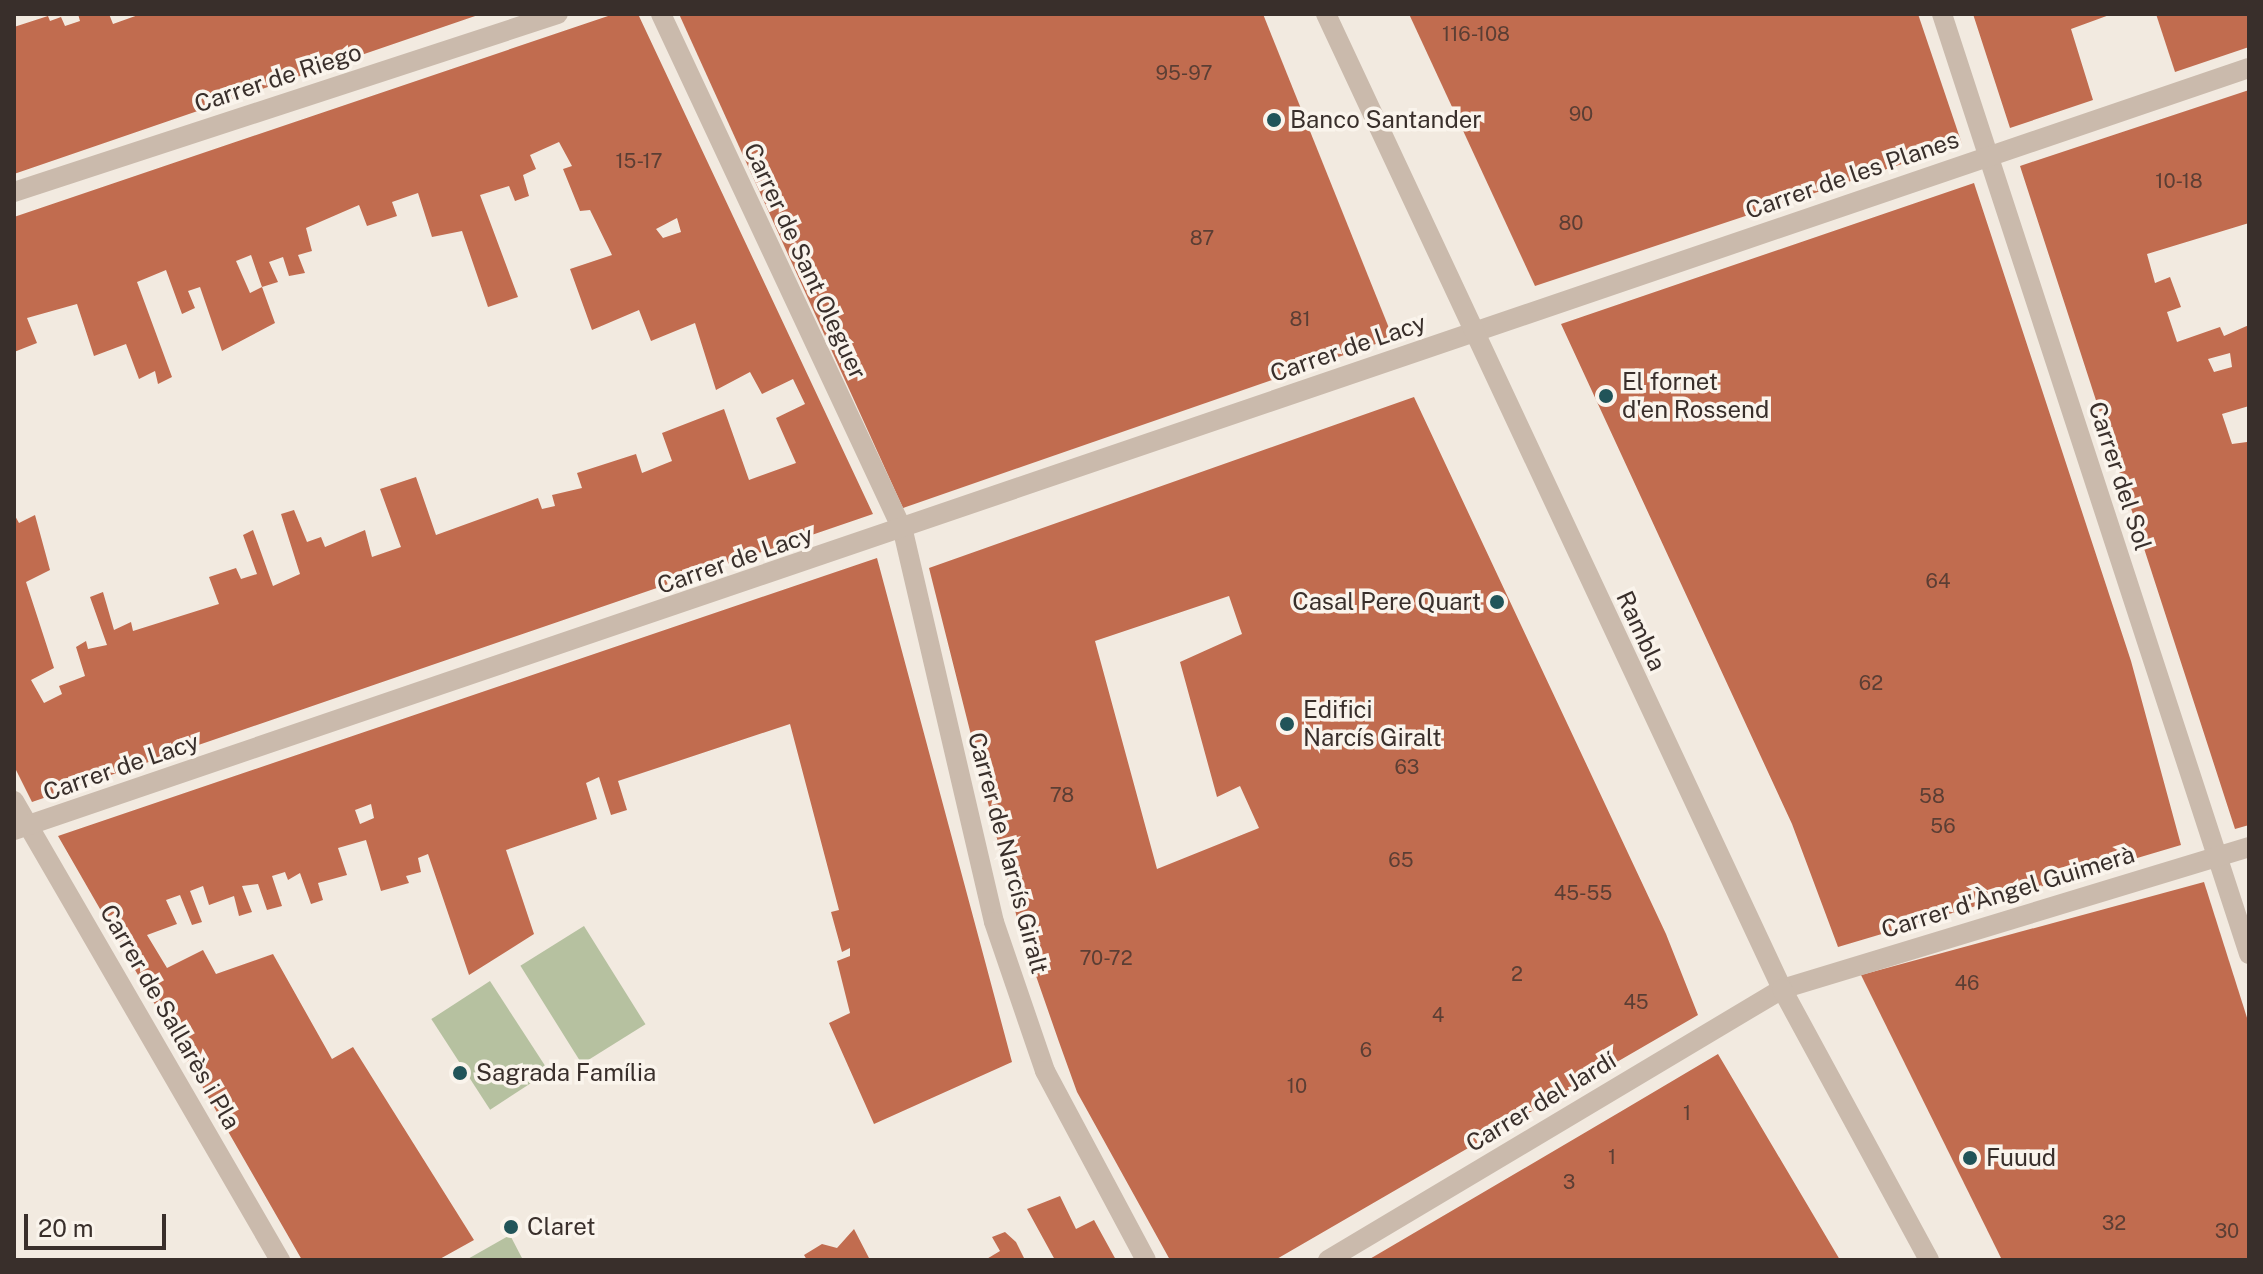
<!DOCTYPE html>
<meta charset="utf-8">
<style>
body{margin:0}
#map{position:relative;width:2263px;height:1274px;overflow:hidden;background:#f2eae0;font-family:"Public Sans",sans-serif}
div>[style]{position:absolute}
.green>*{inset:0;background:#b6c1a0;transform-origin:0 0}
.building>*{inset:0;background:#c16c4f}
.minor>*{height:20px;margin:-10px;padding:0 10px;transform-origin:10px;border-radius:10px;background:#cabaac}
.tertiary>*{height:20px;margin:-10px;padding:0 10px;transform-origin:10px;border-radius:10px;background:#cabaac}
.dots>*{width:22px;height:22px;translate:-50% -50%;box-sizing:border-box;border:4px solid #faf4ec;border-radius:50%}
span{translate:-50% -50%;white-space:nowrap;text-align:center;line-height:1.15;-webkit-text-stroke:7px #faf4ec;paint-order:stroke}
.number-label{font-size:20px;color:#5b3e34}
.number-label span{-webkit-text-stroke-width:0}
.street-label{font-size:24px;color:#392f2b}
.poi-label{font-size:24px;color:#392f2b}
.left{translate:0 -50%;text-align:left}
.right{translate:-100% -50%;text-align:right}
.frame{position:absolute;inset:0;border:16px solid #392f2b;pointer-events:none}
.scale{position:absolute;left:24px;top:1214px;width:142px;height:36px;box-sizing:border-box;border:4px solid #392f2b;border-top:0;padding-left:10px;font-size:24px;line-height:28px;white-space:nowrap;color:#392f2b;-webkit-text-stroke:6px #faf4ec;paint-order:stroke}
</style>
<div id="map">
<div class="green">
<i style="left:584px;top:926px;width:116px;height:75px;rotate:58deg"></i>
<i style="left:490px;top:981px;width:108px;height:70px;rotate:57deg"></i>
<i style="clip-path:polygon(510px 1235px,523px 1260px,466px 1260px)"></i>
</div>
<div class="building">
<i style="clip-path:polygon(78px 14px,109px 14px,113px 24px,141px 14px,481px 14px,14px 174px,14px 27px,48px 16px,50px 21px,61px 17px,65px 26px,80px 21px)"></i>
<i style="clip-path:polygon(evenodd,614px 14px,638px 14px,873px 514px,32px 802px,14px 766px,14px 514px,19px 523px,35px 515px,50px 570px,26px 582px,54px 668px,31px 680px,44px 703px,62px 694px,59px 686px,85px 676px,76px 647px,86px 641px,88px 649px,107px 645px,90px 597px,103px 592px,114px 630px,131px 622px,133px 631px,219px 604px,209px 577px,236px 568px,241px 579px,257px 574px,243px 535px,253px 530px,273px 586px,300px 574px,281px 514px,294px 510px,307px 542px,321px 537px,325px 547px,365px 530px,372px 557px,401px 547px,380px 489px,416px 477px,436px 535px,538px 498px,542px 509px,555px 506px,552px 495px,582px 488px,577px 473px,636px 454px,642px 473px,672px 461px,662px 433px,724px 409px,749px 480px,796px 463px,776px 418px,805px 404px,793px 379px,762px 394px,750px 372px,716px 390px,695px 323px,651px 341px,639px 310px,592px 330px,570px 269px,612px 255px,590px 210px,580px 211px,563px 169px,572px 166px,559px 142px,530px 155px,536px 169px,523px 175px,529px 196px,515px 201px,509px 186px,480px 195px,518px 297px,488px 307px,462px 231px,432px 237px,418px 193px,392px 202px,397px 216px,367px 226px,359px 205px,306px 228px,312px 251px,298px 255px,305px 273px,289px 276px,283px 257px,269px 262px,278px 282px,262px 287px,251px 255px,236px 261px,250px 293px,262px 287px,275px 323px,222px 351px,200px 287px,188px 291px,195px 308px,182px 314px,166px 270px,137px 282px,172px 377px,158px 384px,155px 371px,139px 379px,126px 344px,94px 356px,77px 304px,27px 318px,37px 343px,14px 352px,14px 217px,614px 14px,677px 218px,681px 232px,663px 238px,656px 229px,677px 218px)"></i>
<i style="clip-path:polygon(679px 14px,1263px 14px,1393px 338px,903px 508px)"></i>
<i style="clip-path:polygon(1409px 14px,1918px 14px,1962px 144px,1535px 286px)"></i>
<i style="clip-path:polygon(1973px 14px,2112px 14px,2071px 29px,2093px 100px,2010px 128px)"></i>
<i style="clip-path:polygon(2156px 14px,2249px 14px,2249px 47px,2175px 72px)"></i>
<i style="clip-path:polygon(evenodd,2249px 90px,2249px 223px,2147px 254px,2155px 283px,2170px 277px,2181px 307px,2167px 312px,2177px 342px,2220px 327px,2224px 336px,2249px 325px,2249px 406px,2222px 414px,2232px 444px,2247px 442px,2249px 451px,2249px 825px,2235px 829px,2020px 166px,2249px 90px,2230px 353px,2232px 367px,2214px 372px,2208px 359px,2230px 353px)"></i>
<i style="clip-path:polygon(1974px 183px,2131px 661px,2181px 845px,1838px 947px,1792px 824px,1561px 324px)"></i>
<i style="clip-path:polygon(evenodd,1414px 397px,1666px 934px,1698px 1015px,1275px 1260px,1170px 1260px,1077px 1092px,1059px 1042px,1020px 930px,929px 568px,1414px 397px,1229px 596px,1242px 634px,1180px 662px,1217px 797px,1240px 786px,1259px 828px,1157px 869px,1095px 641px,1229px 596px)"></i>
<i style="clip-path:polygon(evenodd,877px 558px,1012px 1062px,874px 1124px,829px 1023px,850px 1013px,837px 961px,850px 956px,850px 948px,842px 952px,831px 912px,839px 910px,790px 724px,618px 781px,627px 810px,611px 815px,599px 777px,586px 783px,597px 819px,506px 850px,534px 934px,469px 975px,428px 854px,418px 858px,421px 872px,406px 876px,409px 883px,381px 891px,366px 840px,338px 848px,347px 875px,318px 883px,323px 900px,311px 904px,300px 873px,288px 880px,285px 872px,272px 876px,282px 906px,267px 910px,258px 884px,242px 886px,252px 912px,239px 916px,234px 896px,209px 905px,203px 886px,190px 891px,202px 922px,192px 925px,180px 895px,166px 900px,177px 924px,147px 935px,167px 968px,203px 950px,216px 974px,273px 954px,332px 1059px,353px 1047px,474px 1240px,438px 1260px,302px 1260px,58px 836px,877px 558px,371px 804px,374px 818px,360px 824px,355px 810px,371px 804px)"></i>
<i style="clip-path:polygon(2204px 882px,2249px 1024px,2249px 1260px,2002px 1260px,1861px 975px)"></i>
<i style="clip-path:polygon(1718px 1054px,1840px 1260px,1368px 1260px,1620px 1112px)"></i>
<i style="clip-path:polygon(1060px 1196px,1076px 1229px,1094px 1220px,1116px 1260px,1055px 1260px,1027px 1209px)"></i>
<i style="clip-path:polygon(854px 1229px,870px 1260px,807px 1260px,804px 1255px,822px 1244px,837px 1248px)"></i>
<i style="clip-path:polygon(1005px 1232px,1016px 1242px,1025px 1260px,985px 1260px,1000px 1251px,992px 1237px)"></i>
</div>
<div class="minor">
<i style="left:661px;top:14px;width:571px;rotate:64.92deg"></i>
<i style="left:903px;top:531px;width:401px;rotate:76.9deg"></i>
<i style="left:994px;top:922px;width:157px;rotate:71.1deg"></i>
<i style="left:1045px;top:1071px;width:214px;rotate:61.9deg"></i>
<i style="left:1942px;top:14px;width:989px;rotate:71.91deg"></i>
<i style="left:14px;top:192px;width:572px;rotate:-18.12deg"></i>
<i style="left:14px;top:801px;width:531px;rotate:59.91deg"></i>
<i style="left:14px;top:830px;width:2361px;rotate:-18.83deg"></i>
<i style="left:1328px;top:1260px;width:529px;rotate:-30.83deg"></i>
<i style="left:1782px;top:989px;width:488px;rotate:-16.9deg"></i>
</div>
<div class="tertiary">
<i style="left:1326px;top:14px;width:1076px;rotate:64.93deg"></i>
<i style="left:1782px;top:989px;width:308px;rotate:61.5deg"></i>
</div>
<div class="dots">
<i style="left:1274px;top:120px;background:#215459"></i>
<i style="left:1606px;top:396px;background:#215459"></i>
<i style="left:1497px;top:602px;background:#215459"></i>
<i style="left:1287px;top:724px;background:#215459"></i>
<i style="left:460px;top:1073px;background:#215459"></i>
<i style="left:1970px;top:1158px;background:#215459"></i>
<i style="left:511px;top:1227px;background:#215459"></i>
</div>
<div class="number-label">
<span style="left:1476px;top:34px">116-108</span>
<span style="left:1184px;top:73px">95-97</span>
<span style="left:1581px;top:114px">90</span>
<span style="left:639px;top:161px">15-17</span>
<span style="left:2179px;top:181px">10-18</span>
<span style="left:1571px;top:223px">80</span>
<span style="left:1202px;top:238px">87</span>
<span style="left:1300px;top:319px">81</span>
<span style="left:1938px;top:581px">64</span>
<span style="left:1871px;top:683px">62</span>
<span style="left:1407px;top:767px">63</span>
<span style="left:1062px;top:795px">78</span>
<span style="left:1932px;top:796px">58</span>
<span style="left:1943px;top:826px">56</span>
<span style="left:1401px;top:860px">65</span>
<span style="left:1583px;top:893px">45-55</span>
<span style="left:1106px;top:958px">70-72</span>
<span style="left:1517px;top:974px">2</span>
<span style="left:1967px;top:983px">46</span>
<span style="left:1636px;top:1002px">45</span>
<span style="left:1438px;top:1015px">4</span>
<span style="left:1366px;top:1050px">6</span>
<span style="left:1297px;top:1086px">10</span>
<span style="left:1687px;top:1113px">1</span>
<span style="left:1612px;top:1157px">1</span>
<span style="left:1569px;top:1182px">3</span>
<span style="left:2114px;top:1223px">32</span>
<span style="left:2227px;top:1231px">30</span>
</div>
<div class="street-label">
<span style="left:278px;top:78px;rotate:-18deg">Carrer de Riego</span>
<span style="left:1852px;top:175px;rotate:-19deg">Carrer de les Planes</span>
<span style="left:805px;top:261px;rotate:65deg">Carrer de Sant Oleguer</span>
<span style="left:1348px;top:348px;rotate:-19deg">Carrer de Lacy</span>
<span style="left:2120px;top:476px;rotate:72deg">Carrer del Sol</span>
<span style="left:735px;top:560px;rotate:-19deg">Carrer de Lacy</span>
<span style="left:1641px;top:631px;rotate:65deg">Rambla</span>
<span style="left:121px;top:767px;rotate:-19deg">Carrer de Lacy</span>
<span style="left:1008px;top:853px;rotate:75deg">Carrer de Narcís Giralt</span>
<span style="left:2008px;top:892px;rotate:-17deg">Carrer d'Àngel Guimerà</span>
<span style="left:170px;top:1017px;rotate:60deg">Carrer de Sallarès i Pla</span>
<span style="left:1541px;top:1102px;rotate:-31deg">Carrer del Jardí</span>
</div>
<div class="poi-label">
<span class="left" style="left:1290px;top:120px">Banco Santander</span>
<span class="left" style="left:1622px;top:396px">El fornet<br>d'en Rossend</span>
<span class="right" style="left:1481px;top:602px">Casal Pere Quart</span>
<span class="left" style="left:1303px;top:724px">Edifici<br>Narcís Giralt</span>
<span class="left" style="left:476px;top:1073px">Sagrada Família</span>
<span class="left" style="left:1986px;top:1158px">Fuuud</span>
<span class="left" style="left:527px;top:1227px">Claret</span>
</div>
<div class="frame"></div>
<div class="scale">20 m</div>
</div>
